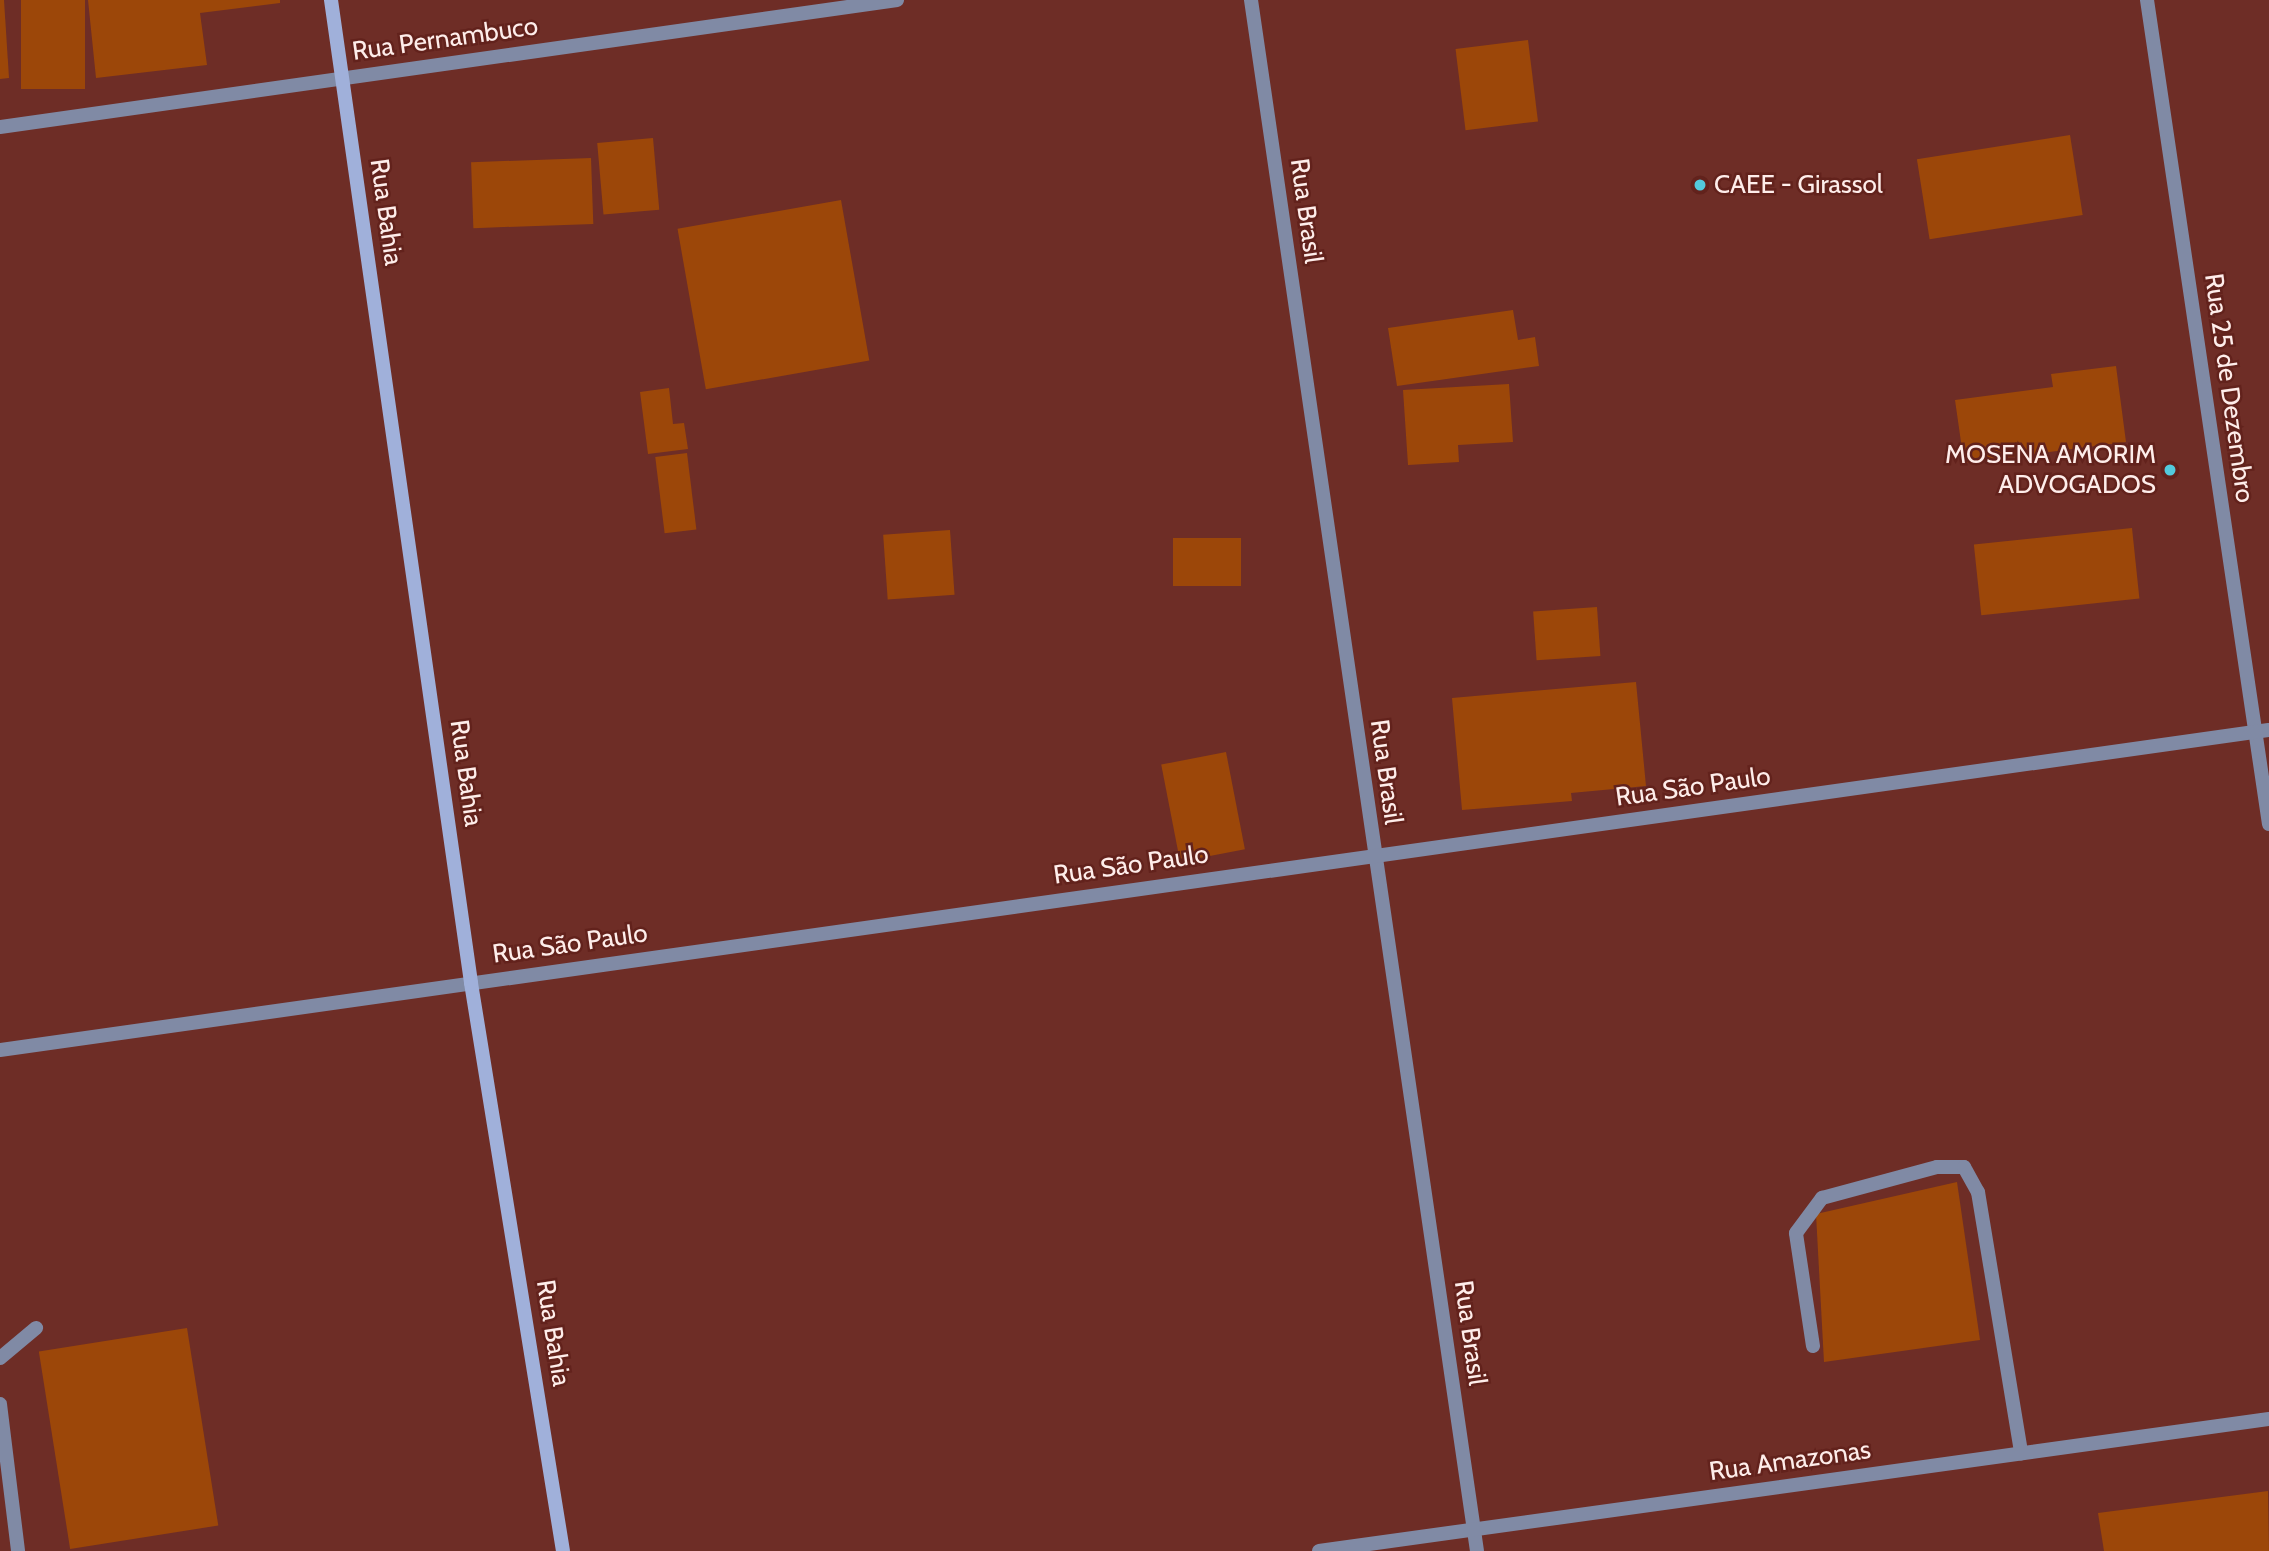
<!DOCTYPE html>
<meta charset="utf-8">
<style>
body{margin:0}
#map{position:relative;width:2269px;height:1551px;overflow:hidden;background:#6e2d26;font-family:Cabin,sans-serif}
div>[style]{position:absolute}
.building>*{inset:0;background:#9c4709;transform-origin:0 0}
.service>*{height:14px;margin:-7px;padding:0 7px;transform-origin:7px;border-radius:7px;background:#808aa5}
.minor>*{height:14px;margin:-7px;padding:0 7px;transform-origin:7px;border-radius:7px;background:#808aa5}
.tertiary>*{height:14px;margin:-7px;padding:0 7px;transform-origin:7px;border-radius:7px;background:#808aa5}
.secondary>*{height:14px;margin:-7px;padding:0 7px;transform-origin:7px;border-radius:7px;background:#a0b0da}
.dots>*{width:19px;height:19px;translate:-50% -50%;box-sizing:border-box;border:4px solid #62221c;border-radius:50%}
span{translate:-50% -50%;white-space:nowrap;text-align:center;line-height:1.15;-webkit-text-stroke:5px #62221c;paint-order:stroke}
.street-label{font-size:26px;color:#feedea}
.poi-label{font-size:26px;color:#feedea}
.left{translate:0 -50%;text-align:left}
.right{translate:-100% -50%;text-align:right}
</style>
<div id="map">
<div class="building">
<i style="clip-path:polygon(0 0,4px 0,9px 78px,0 79px)"></i>
<i style="left:21px;top:0;width:64px;height:89px"></i>
<i style="clip-path:polygon(88px 0,280px 0,280px 3px,200px 13px,207px 65px,96px 78px)"></i>
<i style="left:1528px;top:40px;width:82px;height:73px;rotate:83deg"></i>
<i style="left:2070px;top:135px;width:81px;height:155px;rotate:81deg"></i>
<i style="left:653px;top:138px;width:72px;height:56px;rotate:85deg"></i>
<i style="left:591px;top:158px;width:66px;height:120px;rotate:88deg"></i>
<i style="left:841px;top:200px;width:163px;height:166px;rotate:80deg"></i>
<i style="clip-path:polygon(1513px 310px,1518px 340px,1535px 337px,1539px 366px,1397px 386px,1388px 328px)"></i>
<i style="clip-path:polygon(2116px 366px,2126px 442px,1964px 463px,1955px 400px,2053px 387px,2051px 374px)"></i>
<i style="clip-path:polygon(1509px 384px,1513px 442px,1458px 445px,1459px 462px,1408px 465px,1403px 390px)"></i>
<i style="clip-path:polygon(669px 388px,673px 424px,684px 423px,688px 449px,648px 454px,640px 392px)"></i>
<i style="left:687px;top:453px;width:77px;height:32px;rotate:83deg"></i>
<i style="left:2132px;top:528px;width:71px;height:159px;rotate:84deg"></i>
<i style="left:950px;top:530px;width:65px;height:67px;rotate:86deg"></i>
<i style="left:1173px;top:538px;width:68px;height:48px"></i>
<i style="left:1597px;top:607px;width:49px;height:64px;rotate:86deg"></i>
<i style="clip-path:polygon(1636px 682px,1646px 786px,1571px 793px,1572px 801px,1462px 810px,1452px 698px)"></i>
<i style="left:1226px;top:752px;width:99px;height:66px;rotate:79deg"></i>
<i style="clip-path:polygon(1957px 1182px,1980px 1340px,1824px 1362px,1816px 1214px)"></i>
<i style="left:187px;top:1328px;width:200px;height:150px;rotate:81deg"></i>
<i style="clip-path:polygon(2268px 1491px,2269px 1551px,2104px 1551px,2098px 1513px)"></i>
</div>
<div class="service">
<i style="left:1813px;top:1346px;width:114px;rotate:-98.6deg"></i>
<i style="left:1796px;top:1233px;width:44px;rotate:-53.4deg"></i>
<i style="left:1822px;top:1198px;width:119px;rotate:-15.1deg"></i>
<i style="left:1937px;top:1167px;width:27px"></i>
<i style="left:1964px;top:1167px;width:29px;rotate:61deg"></i>
<i style="left:1978px;top:1192px;width:265px;rotate:80.6deg"></i>
</div>
<div class="minor">
<i style="left:1251px;top:0;width:1567px;rotate:81.71deg"></i>
<i style="left:2147px;top:0;width:833px;rotate:81.58deg"></i>
<i style="left:0;top:127px;width:906px;rotate:-8.06deg"></i>
<i style="left:0;top:1050px;width:2291px;rotate:-8.03deg"></i>
<i style="left:0;top:1358px;width:47px;rotate:-39.8deg"></i>
<i style="left:0;top:1404px;width:148px;rotate:83deg"></i>
</div>
<div class="tertiary">
<i style="left:1319px;top:1551px;width:959px;rotate:-7.91deg"></i>
</div>
<div class="secondary">
<i style="left:331px;top:0;width:993px;rotate:81.89deg"></i>
<i style="left:471px;top:983px;width:575px;rotate:80.8deg"></i>
</div>
<div class="dots">
<i style="left:1700px;top:185px;background:#53cadc"></i>
<i style="left:2170px;top:470px;background:#53cadc"></i>
</div>
<div class="street-label">
<span style="left:445px;top:39px;rotate:-8deg">Rua Pernambuco</span>
<span style="left:1306px;top:211px;rotate:82deg">Rua Brasil</span>
<span style="left:386px;top:212px;rotate:82deg">Rua Bahia</span>
<span style="left:2229px;top:388px;rotate:82deg">Rua 25 de Dezembro</span>
<span style="left:1386px;top:772px;rotate:82deg">Rua Brasil</span>
<span style="left:466px;top:773px;rotate:82deg">Rua Bahia</span>
<span style="left:1693px;top:787px;rotate:-8deg">Rua São Paulo</span>
<span style="left:1131px;top:865px;rotate:-8deg">Rua São Paulo</span>
<span style="left:570px;top:944px;rotate:-8deg">Rua São Paulo</span>
<span style="left:553px;top:1333px;rotate:81deg">Rua Bahia</span>
<span style="left:1470px;top:1333px;rotate:82deg">Rua Brasil</span>
<span style="left:1790px;top:1461px;rotate:-8deg">Rua Amazonas</span>
</div>
<div class="poi-label">
<span class="left" style="left:1714px;top:185px">CAEE - Girassol</span>
<span class="right" style="left:2156px;top:470px">MOSENA AMORIM<br>ADVOGADOS</span>
</div>
</div>
